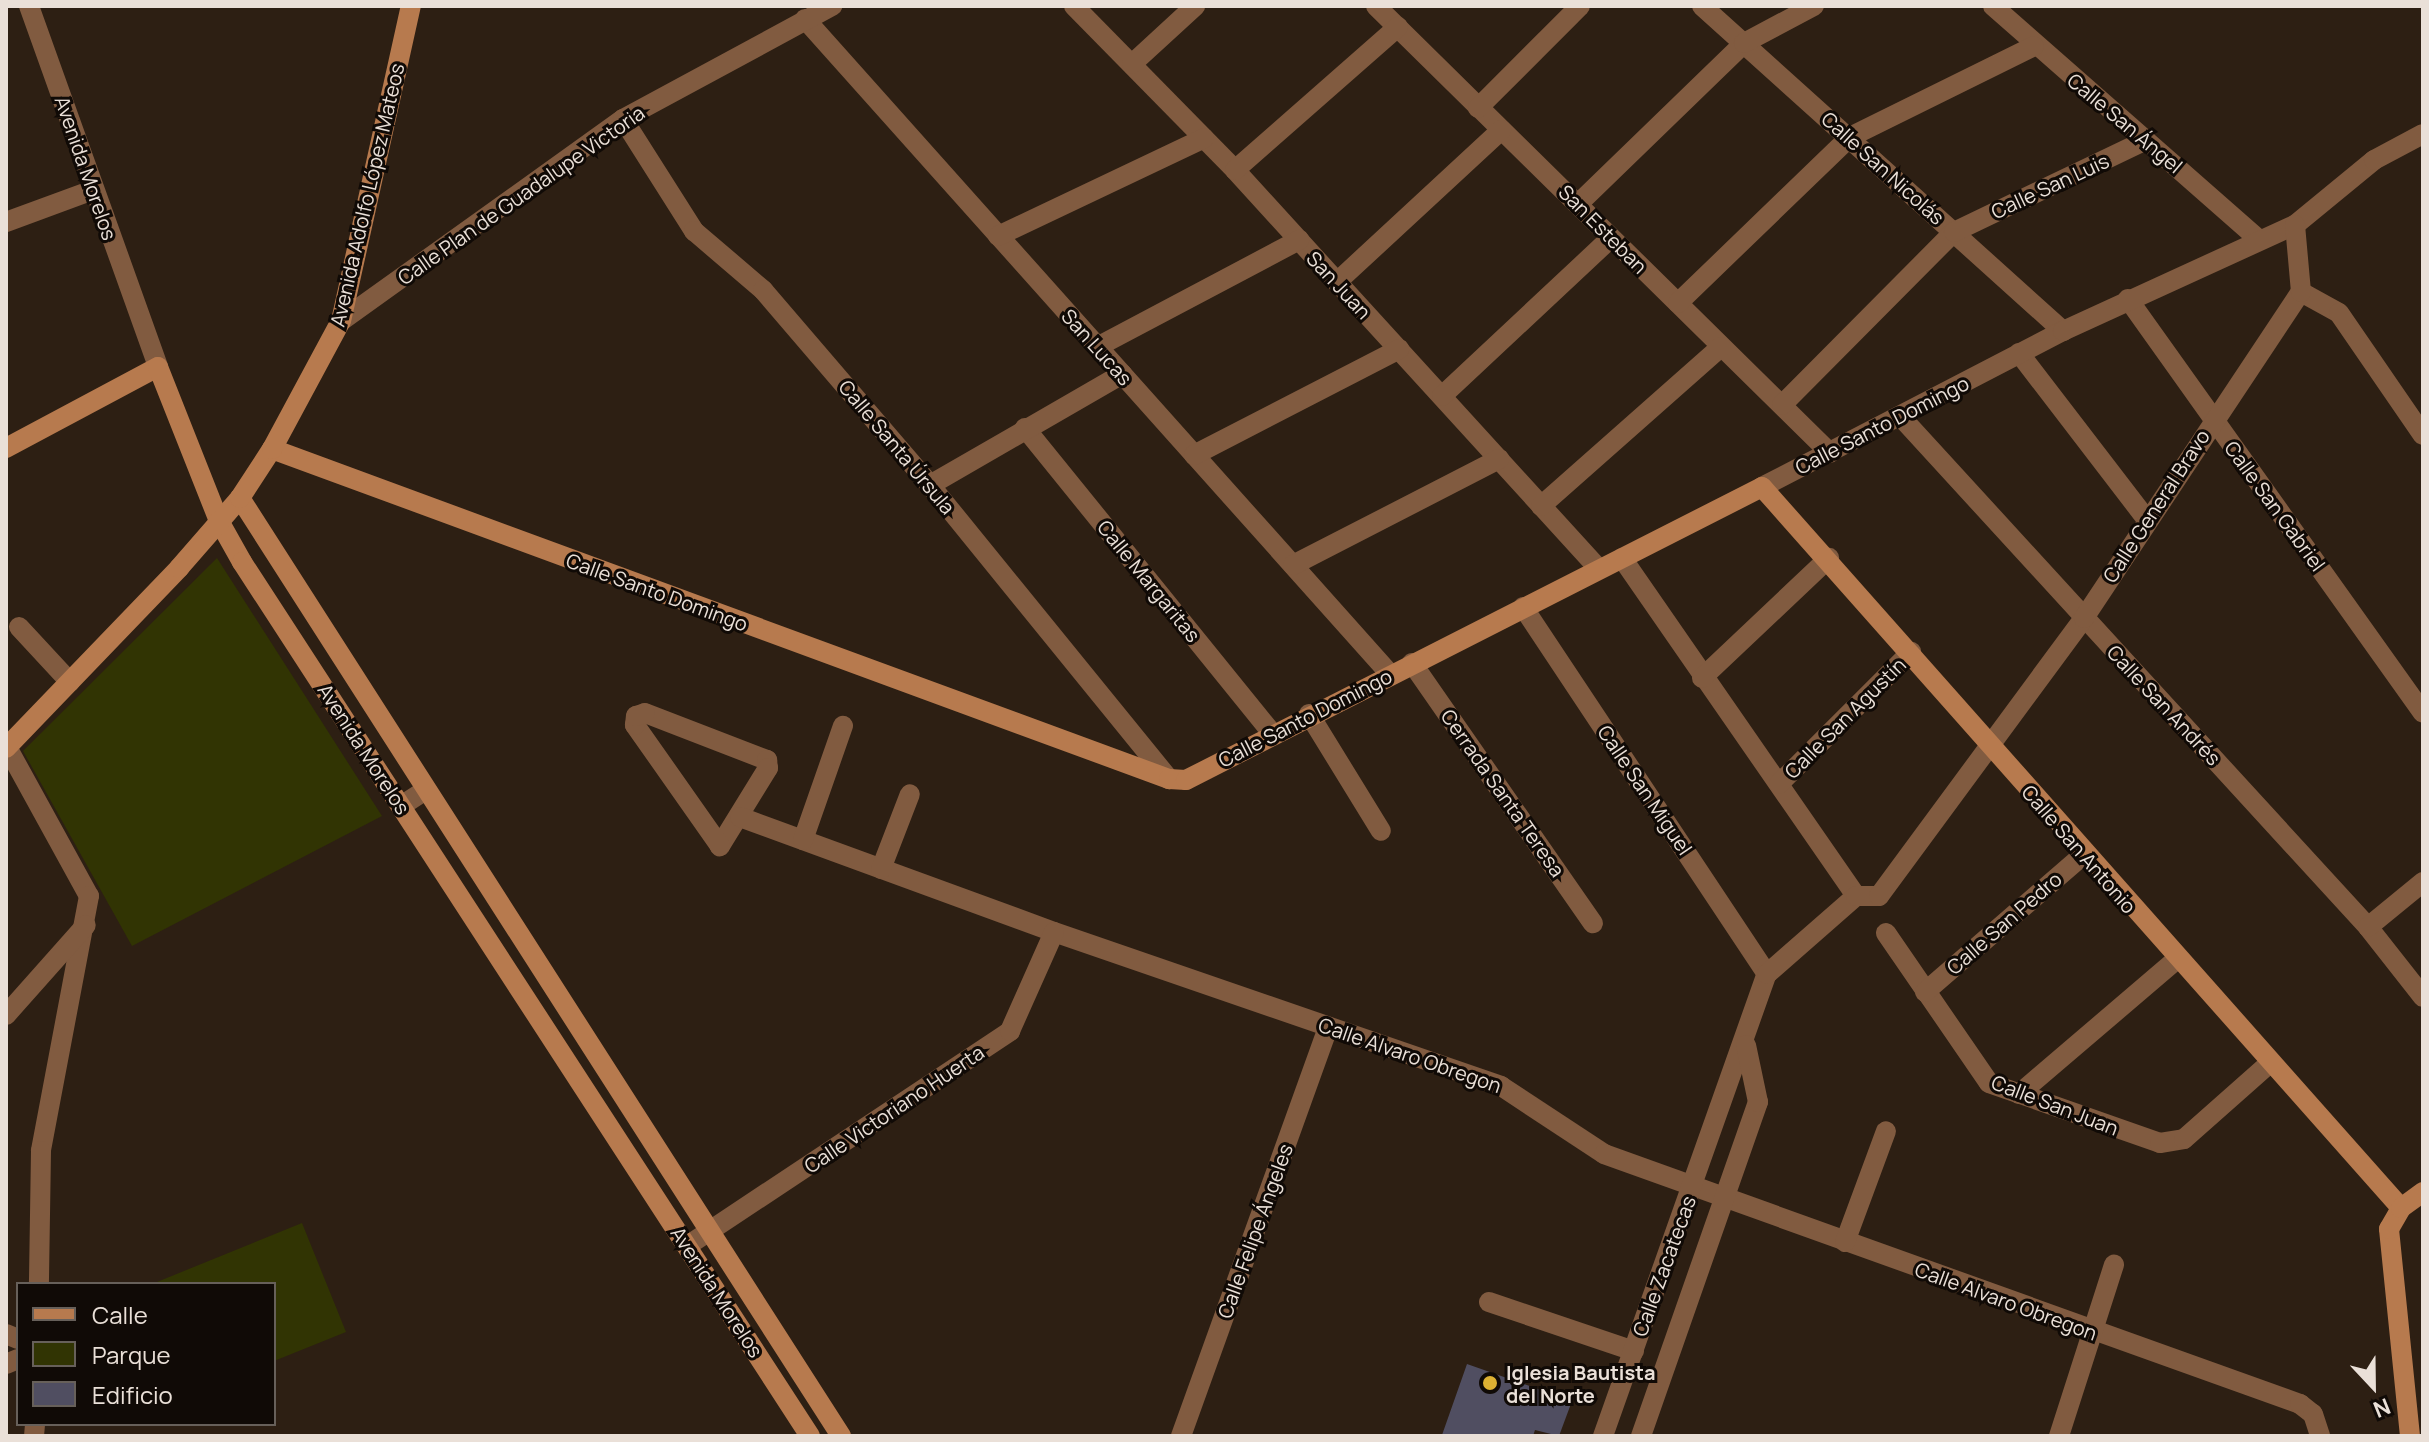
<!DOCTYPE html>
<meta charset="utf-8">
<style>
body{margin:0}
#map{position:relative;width:2429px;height:1442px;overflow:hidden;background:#2d1f13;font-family:Manrope,sans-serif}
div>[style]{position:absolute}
.green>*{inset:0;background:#313403}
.building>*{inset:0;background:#504e61}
.street>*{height:20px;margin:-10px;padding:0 10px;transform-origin:10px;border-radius:10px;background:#815b40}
.secondary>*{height:20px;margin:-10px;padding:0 10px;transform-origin:10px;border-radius:10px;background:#b77a4e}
.dots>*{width:22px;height:22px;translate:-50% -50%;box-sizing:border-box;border:4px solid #100a06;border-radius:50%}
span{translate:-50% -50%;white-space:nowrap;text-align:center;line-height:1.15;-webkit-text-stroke:6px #100a06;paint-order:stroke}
.street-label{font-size:20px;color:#eae0d8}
.poi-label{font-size:20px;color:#eae0d8;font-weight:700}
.left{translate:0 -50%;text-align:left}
.frame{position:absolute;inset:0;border:8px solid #eae0d8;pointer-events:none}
.legend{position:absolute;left:16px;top:1282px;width:260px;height:144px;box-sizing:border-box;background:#100a06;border:2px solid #67605a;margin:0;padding:10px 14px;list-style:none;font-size:24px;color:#eae0d8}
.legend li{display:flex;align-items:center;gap:16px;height:40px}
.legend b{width:40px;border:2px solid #67605a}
.north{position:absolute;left:2333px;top:1346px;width:80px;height:80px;-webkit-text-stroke:6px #100a06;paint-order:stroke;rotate:158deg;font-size:22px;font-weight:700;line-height:32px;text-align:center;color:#eae0d8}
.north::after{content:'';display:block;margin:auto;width:28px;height:36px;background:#eae0d8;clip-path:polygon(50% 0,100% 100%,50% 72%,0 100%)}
</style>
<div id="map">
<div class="green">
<i style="clip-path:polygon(217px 558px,382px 816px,132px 946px,23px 751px)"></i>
<i style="clip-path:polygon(302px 1223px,346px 1332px,274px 1361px,274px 1284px,152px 1284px)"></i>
</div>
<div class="building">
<i style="clip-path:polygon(1467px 1364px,1572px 1401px,1559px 1436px,1535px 1430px,1533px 1436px,1442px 1435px)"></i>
</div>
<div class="street">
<i style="left:29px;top:6px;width:383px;rotate:70.3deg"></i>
<i style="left:1074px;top:6px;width:230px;rotate:45.5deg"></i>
<i style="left:1235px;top:170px;width:540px;rotate:47.63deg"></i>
<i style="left:1376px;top:6px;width:637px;rotate:44.55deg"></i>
<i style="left:1702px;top:6px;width:486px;rotate:42deg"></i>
<i style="left:1993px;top:6px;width:353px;rotate:41.3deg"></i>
<i style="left:805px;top:19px;width:878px;rotate:48.23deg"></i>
<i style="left:1132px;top:64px;width:86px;rotate:-42.6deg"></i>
<i style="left:1478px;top:108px;width:144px;rotate:-45deg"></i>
<i style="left:623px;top:119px;width:133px;rotate:57.6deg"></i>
<i style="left:694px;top:231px;width:91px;rotate:40.5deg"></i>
<i style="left:763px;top:290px;width:257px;rotate:49.4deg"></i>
<i style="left:930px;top:485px;width:379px;rotate:50.9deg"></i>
<i style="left:1235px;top:170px;width:217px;rotate:-41.3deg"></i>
<i style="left:1578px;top:204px;width:231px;rotate:-44.1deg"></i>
<i style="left:1744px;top:43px;width:79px;rotate:-27.9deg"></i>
<i style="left:6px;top:222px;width:93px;rotate:-20.2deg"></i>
<i style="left:998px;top:236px;width:228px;rotate:-25.4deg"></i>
<i style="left:1337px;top:282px;width:224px;rotate:-42.8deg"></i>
<i style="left:2301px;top:292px;width:43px;rotate:28.9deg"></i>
<i style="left:2339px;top:313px;width:148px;rotate:55.5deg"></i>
<i style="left:2128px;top:299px;width:508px;rotate:54.53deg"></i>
<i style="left:1678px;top:303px;width:239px;rotate:-44deg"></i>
<i style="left:1850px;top:137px;width:205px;rotate:-26.3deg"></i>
<i style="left:341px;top:321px;width:347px;rotate:-35.6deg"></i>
<i style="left:623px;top:119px;width:238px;rotate:-28.4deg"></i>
<i style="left:1097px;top:347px;width:229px;rotate:-27.9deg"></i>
<i style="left:2019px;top:353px;width:210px;rotate:52.5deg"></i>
<i style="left:1442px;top:396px;width:231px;rotate:-43.1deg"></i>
<i style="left:1782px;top:405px;width:244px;rotate:-45.2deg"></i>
<i style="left:1954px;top:232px;width:213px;rotate:-25.6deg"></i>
<i style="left:1901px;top:417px;width:692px;rotate:47.52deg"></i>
<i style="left:2368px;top:927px;width:89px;rotate:51.8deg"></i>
<i style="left:1025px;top:428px;width:392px;rotate:51deg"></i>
<i style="left:1194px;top:455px;width:231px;rotate:-27.3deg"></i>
<i style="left:930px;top:485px;width:222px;rotate:-30deg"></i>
<i style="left:1762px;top:487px;width:339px;rotate:-27.4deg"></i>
<i style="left:2063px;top:331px;width:255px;rotate:-24.6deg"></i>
<i style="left:2295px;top:225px;width:102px;rotate:-39.4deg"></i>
<i style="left:2374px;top:160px;width:55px;rotate:-28deg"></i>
<i style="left:1541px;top:506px;width:240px;rotate:-41.5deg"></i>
<i style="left:1622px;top:558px;width:411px;rotate:55.3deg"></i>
<i style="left:1293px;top:565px;width:232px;rotate:-27.2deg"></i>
<i style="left:1523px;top:607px;width:441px;rotate:56.4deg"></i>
<i style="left:19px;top:627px;width:75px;rotate:47.2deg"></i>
<i style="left:1412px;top:663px;width:317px;rotate:55.2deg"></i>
<i style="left:1702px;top:678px;width:175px;rotate:-43.4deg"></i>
<i style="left:645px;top:713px;width:131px;rotate:21.1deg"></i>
<i style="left:767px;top:760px;width:8px;rotate:83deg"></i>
<i style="left:768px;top:768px;width:92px;rotate:121.6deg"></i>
<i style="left:720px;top:846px;width:148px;rotate:-125.1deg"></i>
<i style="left:635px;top:725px;width:9px;rotate:-84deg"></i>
<i style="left:636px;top:716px;width:9px;rotate:-18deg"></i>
<i style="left:1309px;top:714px;width:137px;rotate:58.4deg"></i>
<i style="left:7px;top:747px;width:170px;rotate:61.2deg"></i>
<i style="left:89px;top:896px;width:259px;rotate:100.7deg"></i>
<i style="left:41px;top:1151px;width:133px;rotate:90.9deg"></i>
<i style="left:1779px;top:784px;width:187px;rotate:-45deg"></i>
<i style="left:401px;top:806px;width:30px;rotate:-33deg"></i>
<i style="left:740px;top:817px;width:334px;rotate:20.1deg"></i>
<i style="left:1054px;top:932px;width:473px;rotate:19deg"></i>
<i style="left:1501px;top:1086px;width:123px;rotate:33.4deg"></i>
<i style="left:1604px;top:1154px;width:740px;rotate:19.76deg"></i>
<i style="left:2300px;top:1404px;width:16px;rotate:38deg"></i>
<i style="left:2313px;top:1414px;width:23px;rotate:72deg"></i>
<i style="left:803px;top:840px;width:121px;rotate:-70.7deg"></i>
<i style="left:881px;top:869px;width:80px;rotate:-68.9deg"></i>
<i style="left:2368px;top:927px;width:71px;rotate:-39.3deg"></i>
<i style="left:1886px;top:933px;width:182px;rotate:55.5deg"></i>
<i style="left:1989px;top:1083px;width:181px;rotate:19.3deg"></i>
<i style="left:2160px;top:1143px;width:24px;rotate:-9deg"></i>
<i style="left:2184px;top:1139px;width:115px;rotate:-41.5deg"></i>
<i style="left:1925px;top:992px;width:209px;rotate:-40.9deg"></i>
<i style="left:6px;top:1015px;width:120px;rotate:-48.4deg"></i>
<i style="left:2019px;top:1094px;width:208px;rotate:-40.5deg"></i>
<i style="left:1845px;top:1242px;width:118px;rotate:-69.7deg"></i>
<i style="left:687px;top:1246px;width:388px;rotate:-33.6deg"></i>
<i style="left:1010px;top:1031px;width:108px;rotate:-66deg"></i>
<i style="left:1489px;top:1302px;width:153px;rotate:18.7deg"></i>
<i style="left:6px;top:1334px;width:13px;rotate:23deg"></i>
<i style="left:6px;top:1364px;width:13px;rotate:-23deg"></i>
<i style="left:34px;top:1436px;width:12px;rotate:-85deg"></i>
<i style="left:1181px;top:1436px;width:435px;rotate:-70.2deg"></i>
<i style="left:1603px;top:1436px;width:490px;rotate:-70.5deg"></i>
<i style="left:1767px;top:974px;width:118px;rotate:-41.2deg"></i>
<i style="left:1856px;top:896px;width:23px"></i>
<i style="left:1879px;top:896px;width:345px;rotate:-53.6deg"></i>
<i style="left:2084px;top:618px;width:392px;rotate:-56.4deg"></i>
<i style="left:2301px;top:292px;width:67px;rotate:-95.1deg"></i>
<i style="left:1641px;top:1436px;width:354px;rotate:-70.7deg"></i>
<i style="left:1758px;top:1102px;width:58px;rotate:-101.9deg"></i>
<i style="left:2059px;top:1436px;width:180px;rotate:-72.2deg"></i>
</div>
<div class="secondary">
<i style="left:6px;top:448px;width:172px;rotate:-28.1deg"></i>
<i style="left:158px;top:367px;width:166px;rotate:68.4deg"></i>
<i style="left:219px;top:521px;width:47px;rotate:60.7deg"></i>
<i style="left:242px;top:562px;width:1042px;rotate:56.98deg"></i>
<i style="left:272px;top:449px;width:956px;rotate:20.2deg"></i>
<i style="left:1169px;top:779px;width:17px;rotate:3deg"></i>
<i style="left:1186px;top:780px;width:646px;rotate:-26.96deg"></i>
<i style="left:1762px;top:487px;width:963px;rotate:48.45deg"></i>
<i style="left:240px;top:498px;width:1114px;rotate:57.35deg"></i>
<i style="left:6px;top:748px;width:250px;rotate:-46.1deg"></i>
<i style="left:179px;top:568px;width:93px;rotate:-48.9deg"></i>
<i style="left:240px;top:498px;width:59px;rotate:-56.9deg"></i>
<i style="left:272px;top:449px;width:145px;rotate:-61.7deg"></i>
<i style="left:341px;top:321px;width:323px;rotate:-77.5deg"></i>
<i style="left:2410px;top:1436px;width:208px;rotate:-95.8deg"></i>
<i style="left:2389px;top:1229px;width:24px;rotate:-60deg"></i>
<i style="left:2401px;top:1208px;width:27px;rotate:-36deg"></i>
</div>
<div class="dots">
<i style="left:1490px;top:1383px;background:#ddb133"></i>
</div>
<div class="street-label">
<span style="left:2125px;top:123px;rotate:40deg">Calle San Ángel</span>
<span style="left:86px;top:168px;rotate:71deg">Avenida Morelos</span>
<span style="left:1883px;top:168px;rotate:42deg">Calle San Nicolás</span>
<span style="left:2050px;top:186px;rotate:-25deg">Calle San Luis</span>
<span style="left:367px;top:195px;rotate:-77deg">Avenida Adolfo López Mateos</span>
<span style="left:521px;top:195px;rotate:-35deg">Calle Plan de Guadalupe Victoria</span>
<span style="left:1603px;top:229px;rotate:45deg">San Esteban</span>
<span style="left:1339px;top:285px;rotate:47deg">San Juan</span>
<span style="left:1097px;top:347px;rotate:48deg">San Lucas</span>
<span style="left:1882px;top:425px;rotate:-27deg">Calle Santo Domingo</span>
<span style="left:897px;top:447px;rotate:50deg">Calle Santa Úrsula</span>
<span style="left:2156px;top:506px;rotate:-57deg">Calle General Bravo</span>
<span style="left:2275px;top:506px;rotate:54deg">Calle San Gabriel</span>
<span style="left:1149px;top:581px;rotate:51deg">Calle Margaritas</span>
<span style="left:657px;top:592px;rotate:20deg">Calle Santo Domingo</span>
<span style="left:2164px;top:705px;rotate:47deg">Calle San Andrés</span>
<span style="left:1305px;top:718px;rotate:-27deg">Calle Santo Domingo</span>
<span style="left:1845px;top:718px;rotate:-45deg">Calle San Agustín</span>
<span style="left:364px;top:749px;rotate:57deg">Avenida Morelos</span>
<span style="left:1645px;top:790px;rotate:56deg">Calle San Miguel</span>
<span style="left:1503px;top:793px;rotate:55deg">Cerrada Santa Teresa</span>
<span style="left:2079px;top:849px;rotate:49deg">Calle San Antonio</span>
<span style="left:2004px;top:923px;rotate:-41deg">Calle San Pedro</span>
<span style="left:1410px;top:1055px;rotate:19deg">Calle Alvaro Obregon</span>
<span style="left:2055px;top:1105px;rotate:21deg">Calle San Juan</span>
<span style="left:894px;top:1109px;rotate:-34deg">Calle Victoriano Huerta</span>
<span style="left:1255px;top:1231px;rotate:-70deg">Calle Felipe Ángeles</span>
<span style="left:1664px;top:1266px;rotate:-70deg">Calle Zacatecas</span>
<span style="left:717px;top:1292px;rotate:57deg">Avenida Morelos</span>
<span style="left:2006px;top:1301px;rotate:20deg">Calle Alvaro Obregon</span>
</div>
<div class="poi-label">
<span class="left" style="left:1506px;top:1384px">Iglesia Bautista<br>del Norte</span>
</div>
<div class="frame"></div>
<ul class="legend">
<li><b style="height:10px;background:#b77a4e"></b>Calle</li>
<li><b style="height:22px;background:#313403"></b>Parque</li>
<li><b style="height:22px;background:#504e61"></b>Edificio</li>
</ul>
<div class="north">N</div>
</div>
